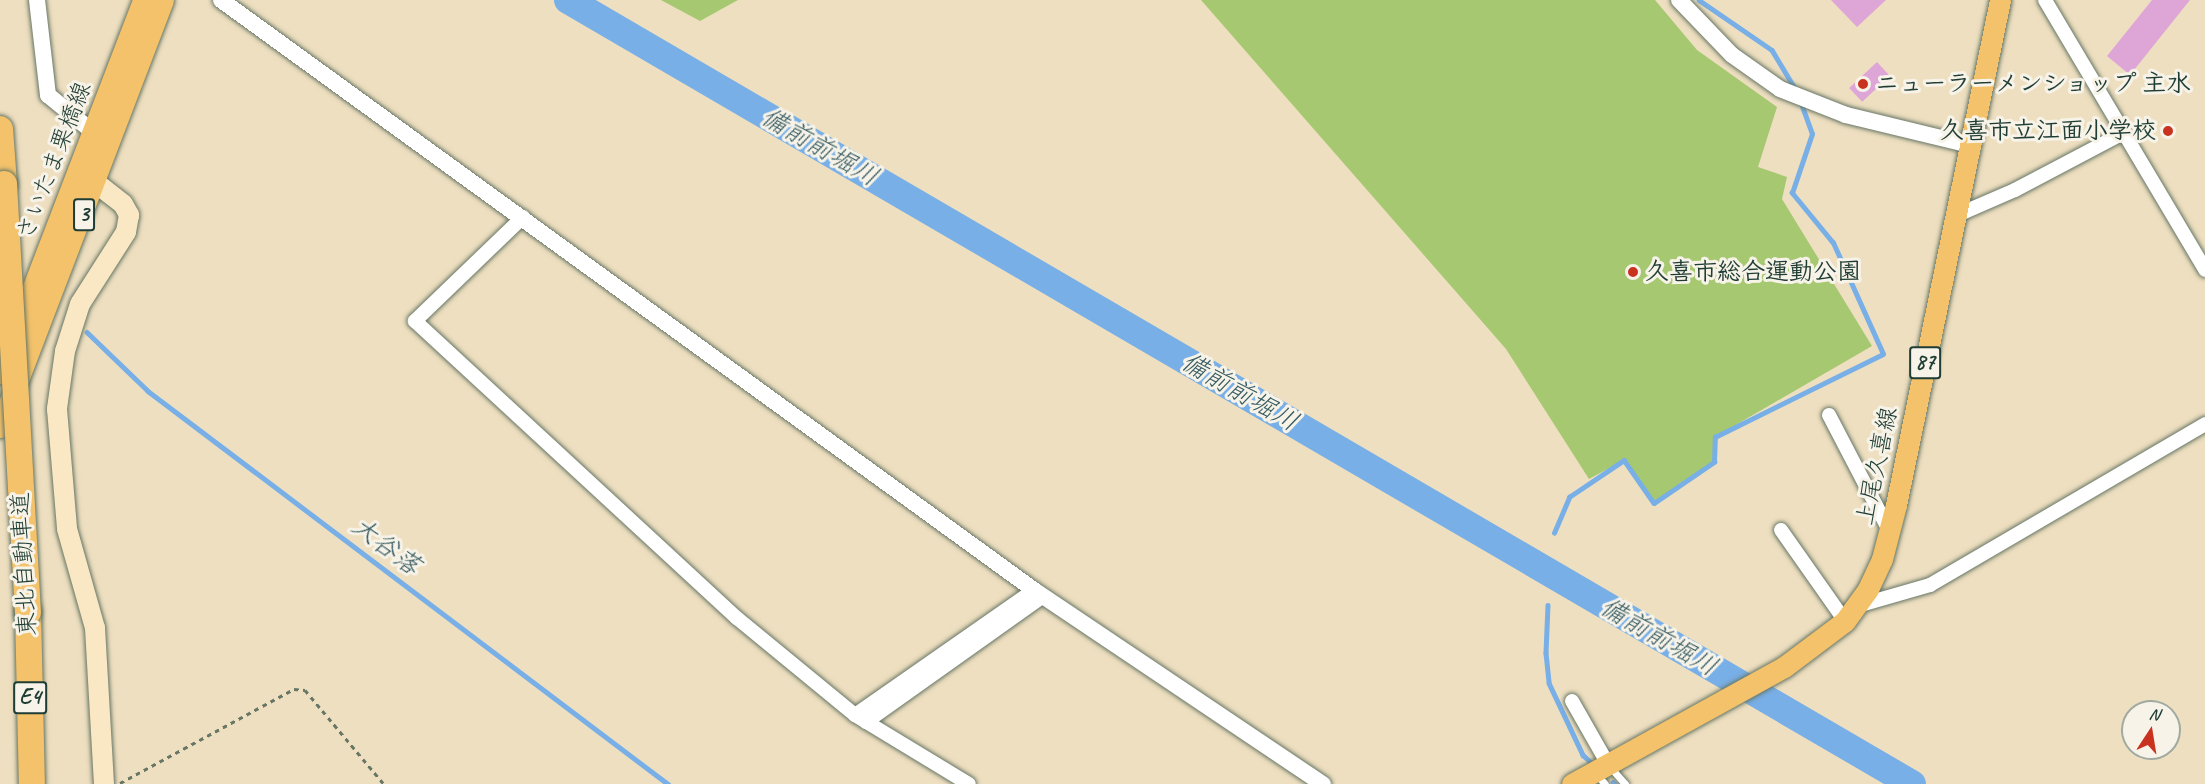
<!DOCTYPE html>
<meta charset="utf-8">
<style>
body{margin:0}
#map{position:relative;width:2205px;height:784px;overflow:hidden;background:#eedfc0;font-family:Caveat,"Klee One",sans-serif}
div>[style]{position:absolute}
.green>*{inset:0;background:#a5c871}
.stream>*{height:4.5px;margin:-2.25px;padding:0 2.25px;transform-origin:2.25px;border-radius:2.25px;background:#78afe7}
.river>*{height:28px;margin:-14px;padding:0 14px;transform-origin:14px;border-radius:14px;background:#78afe7}
.building>*{inset:0;background:#dea6d7;transform-origin:0 0}
.path>*{height:3px;margin-top:-1.5px;transform-origin:0;background:repeating-linear-gradient(90deg,#677665 0 4.5px,transparent 0 9px)}
.roads{filter:drop-shadow(0 0 2px #677665) drop-shadow(0 0 2px #677665)}
.service>*{height:7px;margin:-3.5px;padding:0 3.5px;transform-origin:3.5px;border-radius:3.5px;background:#fff}
.minor>*{height:14px;margin:-7px;padding:0 7px;transform-origin:7px;border-radius:7px;background:#fff}
.tertiary>*{height:16px;margin:-8px;padding:0 8px;transform-origin:8px;border-radius:8px;background:#fff}
.secondary>*{height:20px;margin:-10px;padding:0 10px;transform-origin:10px;border-radius:10px;background:#fae7c3}
.primary>*{height:21px;margin:-10.5px;padding:0 10.5px;transform-origin:10.5px;border-radius:10.5px;background:#f3c26a}
.motorway>*{height:26px;margin:-13px;padding:0 13px;transform-origin:13px;border-radius:13px;background:#f3c26a}
.bridges{filter:drop-shadow(0 0 2px #677665) drop-shadow(0 0 2px #677665)}
.motorway-bridge>*{height:26px;margin:-13px;padding:0 13px;transform-origin:13px;border-radius:13px;background:#f3c26a}
.dots>*{width:16px;height:16px;translate:-50% -50%;box-sizing:border-box;border:3px solid #f7f3e8;border-radius:50%}
span{translate:-50% -50%;white-space:nowrap;text-align:center;line-height:1.15;-webkit-text-stroke:6px #f7f3e8;paint-order:stroke}
.shield-label span{padding:2px 4px;background:#f7f3e8;border:2px solid;border-radius:4px;-webkit-text-stroke-width:0}
.shield-label{font-size:22px;color:#1f3d34;font-weight:700}
.poi-label{font-size:24px;color:#1f3d34;font-weight:700}
.left{translate:0 -50%;text-align:left}
.right{translate:-100% -50%;text-align:right}
.street-label{font-size:24px;color:#1f3d34}
.water-label{font-size:26px;color:#355a61;font-style:italic}
.north{position:absolute;left:2121px;top:700px;width:60px;height:60px;box-sizing:border-box;background:#f7f3e8;border:2px solid #a1aaa0;border-radius:50%;rotate:12deg;font-size:16px;font-weight:700;line-height:24px;text-align:center;color:#1f3d34}
.north::after{content:'';display:block;margin:auto;width:21px;height:27px;background:#c8321e;clip-path:polygon(50% 0,100% 100%,50% 72%,0 100%)}
</style>
<div id="map">
<div class="green">
<i style="clip-path:polygon(661px 0,738px 0,700px 21px)"></i>
<i style="clip-path:polygon(1201px 0,1655px 0,1697px 50px,1777px 107px,1758px 167px,1787px 177px,1782px 199px,1872px 346px,1715px 437px,1714px 462px,1654px 503px,1624px 460px,1589px 479px,1506px 349px)"></i>
</div>
<div class="stream">
<i style="left:1699px;top:0;width:88px;rotate:34.4deg"></i>
<i style="left:1772px;top:50px;width:47px;rotate:59deg"></i>
<i style="left:87px;top:332px;width:85px;rotate:44deg"></i>
<i style="left:148px;top:391px;width:652px;rotate:37.08deg"></i>
<i style="left:1554px;top:533px;width:39px;rotate:-67deg"></i>
<i style="left:1569px;top:497px;width:66px;rotate:-33.9deg"></i>
<i style="left:1624px;top:460px;width:52px;rotate:55.1deg"></i>
<i style="left:1654px;top:503px;width:73px;rotate:-34.3deg"></i>
<i style="left:1714px;top:462px;width:25px;rotate:-88deg"></i>
<i style="left:1715px;top:437px;width:187px;rotate:-26.3deg"></i>
<i style="left:1883px;top:354px;width:122px;rotate:-114.2deg"></i>
<i style="left:1833px;top:243px;width:65px;rotate:-129.4deg"></i>
<i style="left:1792px;top:193px;width:62px;rotate:-71.3deg"></i>
<i style="left:1812px;top:134px;width:33px;rotate:-110deg"></i>
<i style="left:1548px;top:605px;width:48px;rotate:92.4deg"></i>
<i style="left:1546px;top:653px;width:30px;rotate:84deg"></i>
<i style="left:1549px;top:683px;width:80px;rotate:64.7deg"></i>
<i style="left:1583px;top:755px;width:12px;rotate:42deg"></i>
<i style="left:1613px;top:782px;width:3px;rotate:45deg"></i>
</div>
<div class="river">
<i style="left:568px;top:0;width:1556px;rotate:30.26deg"></i>
</div>
<div class="building">
<i style="clip-path:polygon(1831px 0,1886px 0,1857px 27px)"></i>
<i style="clip-path:polygon(2152px 0,2190px 0,2130px 75px,2107px 56px)"></i>
<i style="left:1877px;top:62px;width:19px;height:38px;rotate:47deg"></i>
</div>
<div class="path">
<i style="left:120px;top:783px;width:198px;rotate:-28.4deg"></i>
<i style="left:294px;top:689px;width:11px;rotate:5deg"></i>
<i style="left:305px;top:690px;width:123px;rotate:50deg"></i>
</div>
<div class="roads">
<div class="service">
<i style="left:1609px;top:766px;width:24px;rotate:48deg"></i>
<i style="left:1596px;top:774px;width:13px;rotate:48deg"></i>
</div>
<div class="minor">
<i style="left:2045px;top:0;width:314px;rotate:59.3deg"></i>
<i style="left:1955px;top:216px;width:65px;rotate:-23.4deg"></i>
<i style="left:2015px;top:190px;width:122px;rotate:-27.8deg"></i>
<i style="left:523px;top:217px;width:150px;rotate:136.1deg"></i>
<i style="left:415px;top:321px;width:438px;rotate:42.7deg"></i>
<i style="left:737px;top:618px;width:153px;rotate:39.4deg"></i>
<i style="left:855px;top:715px;width:133px;rotate:31.2deg"></i>
<i style="left:1829px;top:415px;width:132px;rotate:62.5deg"></i>
<i style="left:1781px;top:530px;width:111px;rotate:54.9deg"></i>
<i style="left:1857px;top:606px;width:76px;rotate:-16deg"></i>
<i style="left:1930px;top:585px;width:319px;rotate:-30.3deg"></i>
<i style="left:1572px;top:701px;width:73px;rotate:60.3deg"></i>
<i style="left:855px;top:715px;width:218px;rotate:-34.9deg"></i>
<i style="left:866px;top:722px;width:217px;rotate:-35.4deg"></i>
</div>
<div class="tertiary">
<i style="left:37px;top:0;width:96px;rotate:83.4deg"></i>
<i style="left:48px;top:95px;width:58px;rotate:39.4deg"></i>
<i style="left:221px;top:0;width:1005px;rotate:35.97deg"></i>
<i style="left:1034px;top:590px;width:348px;rotate:33.9deg"></i>
<i style="left:1679px;top:0;width:76px;rotate:46.1deg"></i>
<i style="left:1732px;top:55px;width:59px;rotate:35.3deg"></i>
<i style="left:1780px;top:89px;width:71px;rotate:21.5deg"></i>
<i style="left:1846px;top:115px;width:128px;rotate:13.6deg"></i>
</div>
<div class="secondary">
<i style="left:96px;top:183px;width:34px;rotate:38deg"></i>
<i style="left:123px;top:204px;width:13px;rotate:61deg"></i>
<i style="left:129px;top:215px;width:17px;rotate:100deg"></i>
<i style="left:126px;top:232px;width:85px;rotate:122.6deg"></i>
<i style="left:80px;top:304px;width:49px;rotate:107.7deg"></i>
<i style="left:65px;top:351px;width:59px;rotate:97.9deg"></i>
<i style="left:57px;top:409px;width:120px;rotate:85.2deg"></i>
<i style="left:67px;top:529px;width:103px;rotate:74.2deg"></i>
<i style="left:95px;top:628px;width:156px;rotate:86.7deg"></i>
</div>
<div class="primary">
<i style="left:0;top:373px;width:399px;rotate:-69deg"></i>
<i style="left:0;top:427px;width:457px;rotate:-69.1deg"></i>
<i style="left:1572px;top:784px;width:242px;rotate:-28.9deg"></i>
<i style="left:1784px;top:667px;width:76px;rotate:-37deg"></i>
<i style="left:1845px;top:621px;width:39px;rotate:-54deg"></i>
<i style="left:1868px;top:589px;width:33px;rotate:-65deg"></i>
<i style="left:1882px;top:559px;width:56px;rotate:-75.5deg"></i>
<i style="left:1896px;top:505px;width:516px;rotate:-78.36deg"></i>
</div>
<div class="motorway">
<i style="left:0;top:129px;width:55px;rotate:85.8deg"></i>
<i style="left:28px;top:612px;width:172px;rotate:88.7deg"></i>
</div>
</div>
<div class="bridges">
<div class="motorway-bridge">
<i style="left:4px;top:184px;width:429px;rotate:86.8deg"></i>
</div>
</div>
<div class="dots">
<i style="left:1863px;top:84px;background:#c8321e"></i>
<i style="left:2168px;top:131px;background:#c8321e"></i>
<i style="left:1633px;top:272px;background:#c8321e"></i>
</div>
<div class="shield-label">
<span style="left:84px;top:215px">3</span>
<span style="left:1925px;top:363px">87</span>
<span style="left:30px;top:698px">E4</span>
</div>
<div class="poi-label">
<span class="left" style="left:1875px;top:84px">ニューラーメンショップ 主水</span>
<span class="right" style="left:2156px;top:131px">久喜市立江面小学校</span>
<span class="left" style="left:1645px;top:272px">久喜市総合運動公園</span>
</div>
<div class="street-label">
<span style="left:54px;top:161px;rotate:-69deg">さいたま栗橋線</span>
<span style="left:1877px;top:466px;rotate:-78deg">上尾久喜線</span>
<span style="left:24px;top:564px;rotate:-93deg">東北自動車道</span>
</div>
<div class="water-label">
<span style="left:820px;top:147px;rotate:30deg">備前前堀川</span>
<span style="left:1240px;top:392px;rotate:30deg">備前前堀川</span>
<span style="left:386px;top:546px;rotate:37deg">大谷落</span>
<span style="left:1659px;top:637px;rotate:30deg">備前前堀川</span>
</div>
<div class="north">N</div>
</div>
